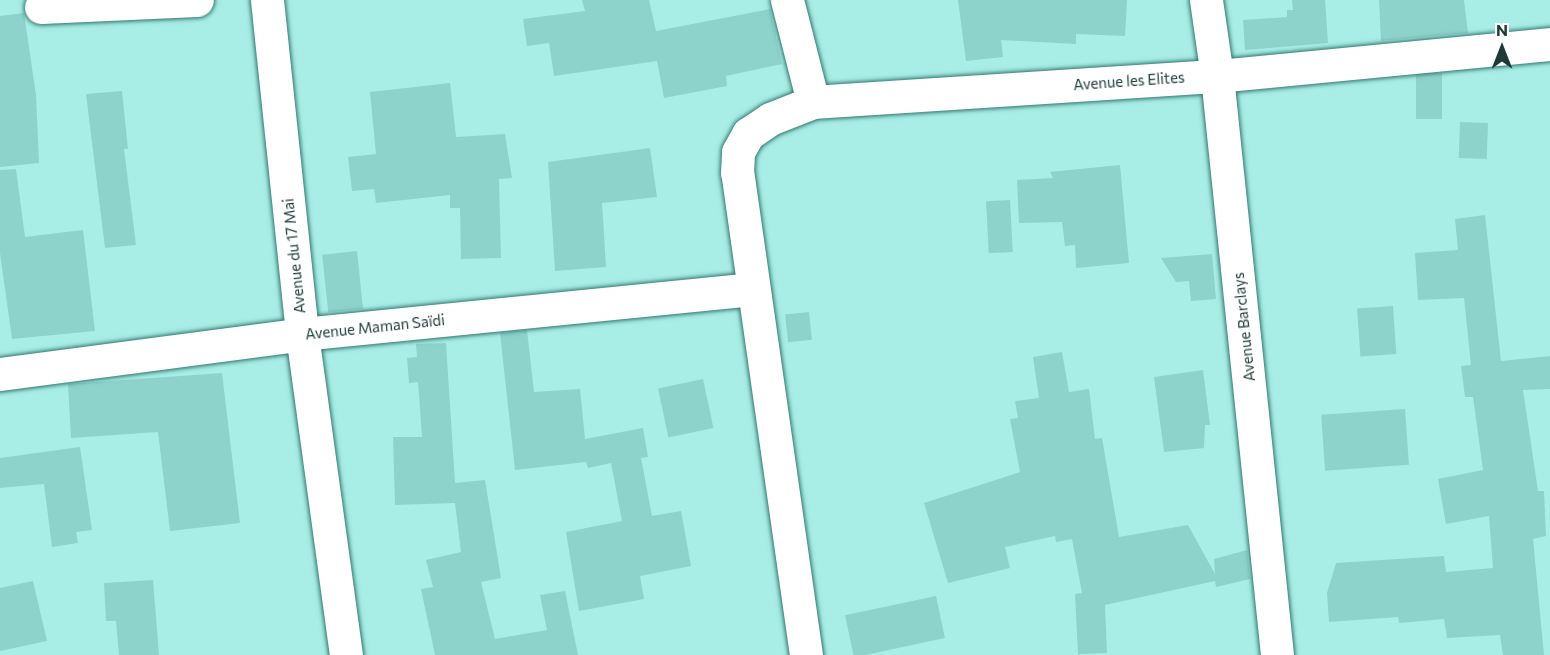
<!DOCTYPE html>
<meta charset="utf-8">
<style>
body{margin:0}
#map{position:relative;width:1550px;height:655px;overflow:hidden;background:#a8eee6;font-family:Commissioner,sans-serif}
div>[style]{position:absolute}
.building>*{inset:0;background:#8ed3cb;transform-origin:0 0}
.roads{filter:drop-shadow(0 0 2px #327871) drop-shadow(0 0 2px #327871)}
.street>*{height:33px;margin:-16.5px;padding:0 16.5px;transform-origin:16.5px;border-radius:16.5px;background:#fff}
span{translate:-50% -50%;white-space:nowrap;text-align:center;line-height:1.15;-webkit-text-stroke:6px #fff;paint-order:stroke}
.street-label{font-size:15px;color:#1d3a37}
.north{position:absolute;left:1472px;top:18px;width:60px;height:60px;-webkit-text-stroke:4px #fff;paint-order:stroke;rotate:0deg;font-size:16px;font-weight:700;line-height:24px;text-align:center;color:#1d3a37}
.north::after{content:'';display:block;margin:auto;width:21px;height:27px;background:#1d3a37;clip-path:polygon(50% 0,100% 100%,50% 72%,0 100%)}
</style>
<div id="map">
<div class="building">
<i style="clip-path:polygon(582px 0,649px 0,656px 31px,770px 9px,782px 64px,726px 76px,727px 86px,664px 98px,657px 61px,554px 76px,549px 43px,527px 46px,523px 19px,585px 11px)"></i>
<i style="clip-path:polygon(958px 0,1127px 0,1125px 36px,1076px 34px,1076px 44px,1001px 40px,1003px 57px,966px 61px)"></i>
<i style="clip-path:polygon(1292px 0,1325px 0,1328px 43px,1245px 50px,1243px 20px,1287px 17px,1287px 10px,1293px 10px)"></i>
<i style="clip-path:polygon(1379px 0,1464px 0,1468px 33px,1381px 41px)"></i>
<i style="clip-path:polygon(24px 13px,36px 95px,39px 163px,0 167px,0 16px)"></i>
<i style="left:1442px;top:73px;width:46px;height:26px;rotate:90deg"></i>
<i style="clip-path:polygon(450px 83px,456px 137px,505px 134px,512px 178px,499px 179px,501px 258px,461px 259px,460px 208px,450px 208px,450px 195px,376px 203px,374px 189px,352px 191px,348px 157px,376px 154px,370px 92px)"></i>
<i style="clip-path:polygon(122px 91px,128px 149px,124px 149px,136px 245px,105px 248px,86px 94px)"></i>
<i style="left:1460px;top:122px;width:28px;height:36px;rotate:2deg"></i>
<i style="clip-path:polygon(650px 148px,657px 197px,602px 203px,606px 267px,555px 271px,548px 162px)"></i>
<i style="clip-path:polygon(1120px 165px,1129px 263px,1076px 268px,1075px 245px,1065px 246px,1062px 222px,1019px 223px,1017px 180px,1053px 178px,1050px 172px)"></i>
<i style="clip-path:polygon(16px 169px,25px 237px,83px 230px,95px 331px,12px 339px,0 253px,0 170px)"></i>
<i style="left:1010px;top:200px;width:52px;height:24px;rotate:87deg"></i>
<i style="clip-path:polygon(1485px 215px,1501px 361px,1550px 356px,1550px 389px,1523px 390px,1538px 491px,1544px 491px,1546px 536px,1533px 539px,1544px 655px,1503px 655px,1500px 635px,1447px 638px,1444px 619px,1399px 623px,1398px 617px,1329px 622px,1327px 593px,1336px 563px,1444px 556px,1446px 572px,1493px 568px,1489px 516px,1446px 524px,1438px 479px,1483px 470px,1473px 397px,1465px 397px,1461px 366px,1471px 365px,1464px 298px,1418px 300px,1415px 253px,1458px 250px,1455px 219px)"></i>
<i style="left:357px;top:251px;width:58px;height:35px;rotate:84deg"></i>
<i style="clip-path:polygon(1212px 254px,1216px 299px,1191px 301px,1189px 281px,1176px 282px,1161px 258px)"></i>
<i style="left:1393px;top:306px;width:48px;height:36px;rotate:86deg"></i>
<i style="left:809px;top:312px;width:28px;height:24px;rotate:84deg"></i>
<i style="clip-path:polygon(527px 330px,534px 392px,580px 389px,585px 439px,643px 428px,648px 457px,641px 458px,652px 516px,681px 511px,691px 566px,640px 576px,644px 599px,579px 611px,566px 532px,622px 521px,611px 463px,588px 468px,586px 462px,515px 470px,500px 333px)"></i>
<i style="clip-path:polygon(446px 343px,455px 483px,485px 480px,501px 578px,481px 582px,495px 639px,547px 630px,540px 595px,565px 591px,578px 655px,435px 655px,421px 589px,433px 587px,426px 560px,461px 552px,455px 503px,395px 505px,393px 437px,422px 437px,418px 382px,409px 383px,407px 358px,417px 357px,416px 344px)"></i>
<i style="clip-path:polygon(1062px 352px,1069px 392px,1089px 389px,1095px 439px,1102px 438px,1119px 537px,1188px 525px,1215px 574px,1214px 559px,1247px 550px,1250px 579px,1216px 587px,1215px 581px,1105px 605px,1107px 653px,1078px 654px,1075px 594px,1082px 593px,1072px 539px,1056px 542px,1055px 536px,1005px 547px,1010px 568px,948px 583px,924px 503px,1020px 472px,1010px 419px,1018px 418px,1015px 401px,1039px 398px,1033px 357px)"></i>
<i style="clip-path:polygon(1203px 370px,1210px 425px,1205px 425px,1204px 448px,1164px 452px,1154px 377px)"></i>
<i style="clip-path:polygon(222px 373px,240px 523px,170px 531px,158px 432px,71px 438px,68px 384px)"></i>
<i style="left:703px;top:379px;width:50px;height:46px;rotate:78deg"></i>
<i style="left:1405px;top:409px;width:56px;height:84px;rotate:86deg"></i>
<i style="clip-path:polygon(80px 447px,92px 530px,76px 532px,78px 543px,52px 547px,44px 484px,0 488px,0 458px)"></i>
<i style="clip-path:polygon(153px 580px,159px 655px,119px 655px,116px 621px,106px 621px,104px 583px)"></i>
<i style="clip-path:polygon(33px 581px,47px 641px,0 651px,0 588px)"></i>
<i style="left:936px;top:596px;width:43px;height:93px;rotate:78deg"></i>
</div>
<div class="roads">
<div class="street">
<i style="left:267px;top:0;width:336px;rotate:84deg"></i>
<i style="left:302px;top:334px;width:324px;rotate:82.2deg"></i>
<i style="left:787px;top:0;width:105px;rotate:75.7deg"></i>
<i style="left:813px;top:102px;width:405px;rotate:-3.7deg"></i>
<i style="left:1217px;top:76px;width:335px;rotate:-5.5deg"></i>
<i style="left:1206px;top:0;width:77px;rotate:81.8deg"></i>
<i style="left:1217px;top:76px;width:582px;rotate:84.08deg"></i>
<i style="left:41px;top:7px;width:156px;rotate:-2.6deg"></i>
<i style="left:0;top:374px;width:305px;rotate:-7.5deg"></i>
<i style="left:302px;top:334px;width:452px;rotate:-5.7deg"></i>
<i style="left:806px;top:655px;width:487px;rotate:-98.1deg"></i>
<i style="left:737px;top:173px;width:21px;rotate:-87deg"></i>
<i style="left:738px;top:152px;width:21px;rotate:-61deg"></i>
<i style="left:748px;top:134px;width:27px;rotate:-34deg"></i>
<i style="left:770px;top:119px;width:46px;rotate:-21.6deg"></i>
</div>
</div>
<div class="street-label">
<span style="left:1129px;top:81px;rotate:-4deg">Avenue les Elites</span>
<span style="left:294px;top:256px;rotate:-96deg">Avenue du 17 Mai</span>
<span style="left:375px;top:327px;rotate:-6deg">Avenue Maman Saïdi</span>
<span style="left:1244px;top:327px;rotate:-96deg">Avenue Barclays</span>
</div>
<div class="north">N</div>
</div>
